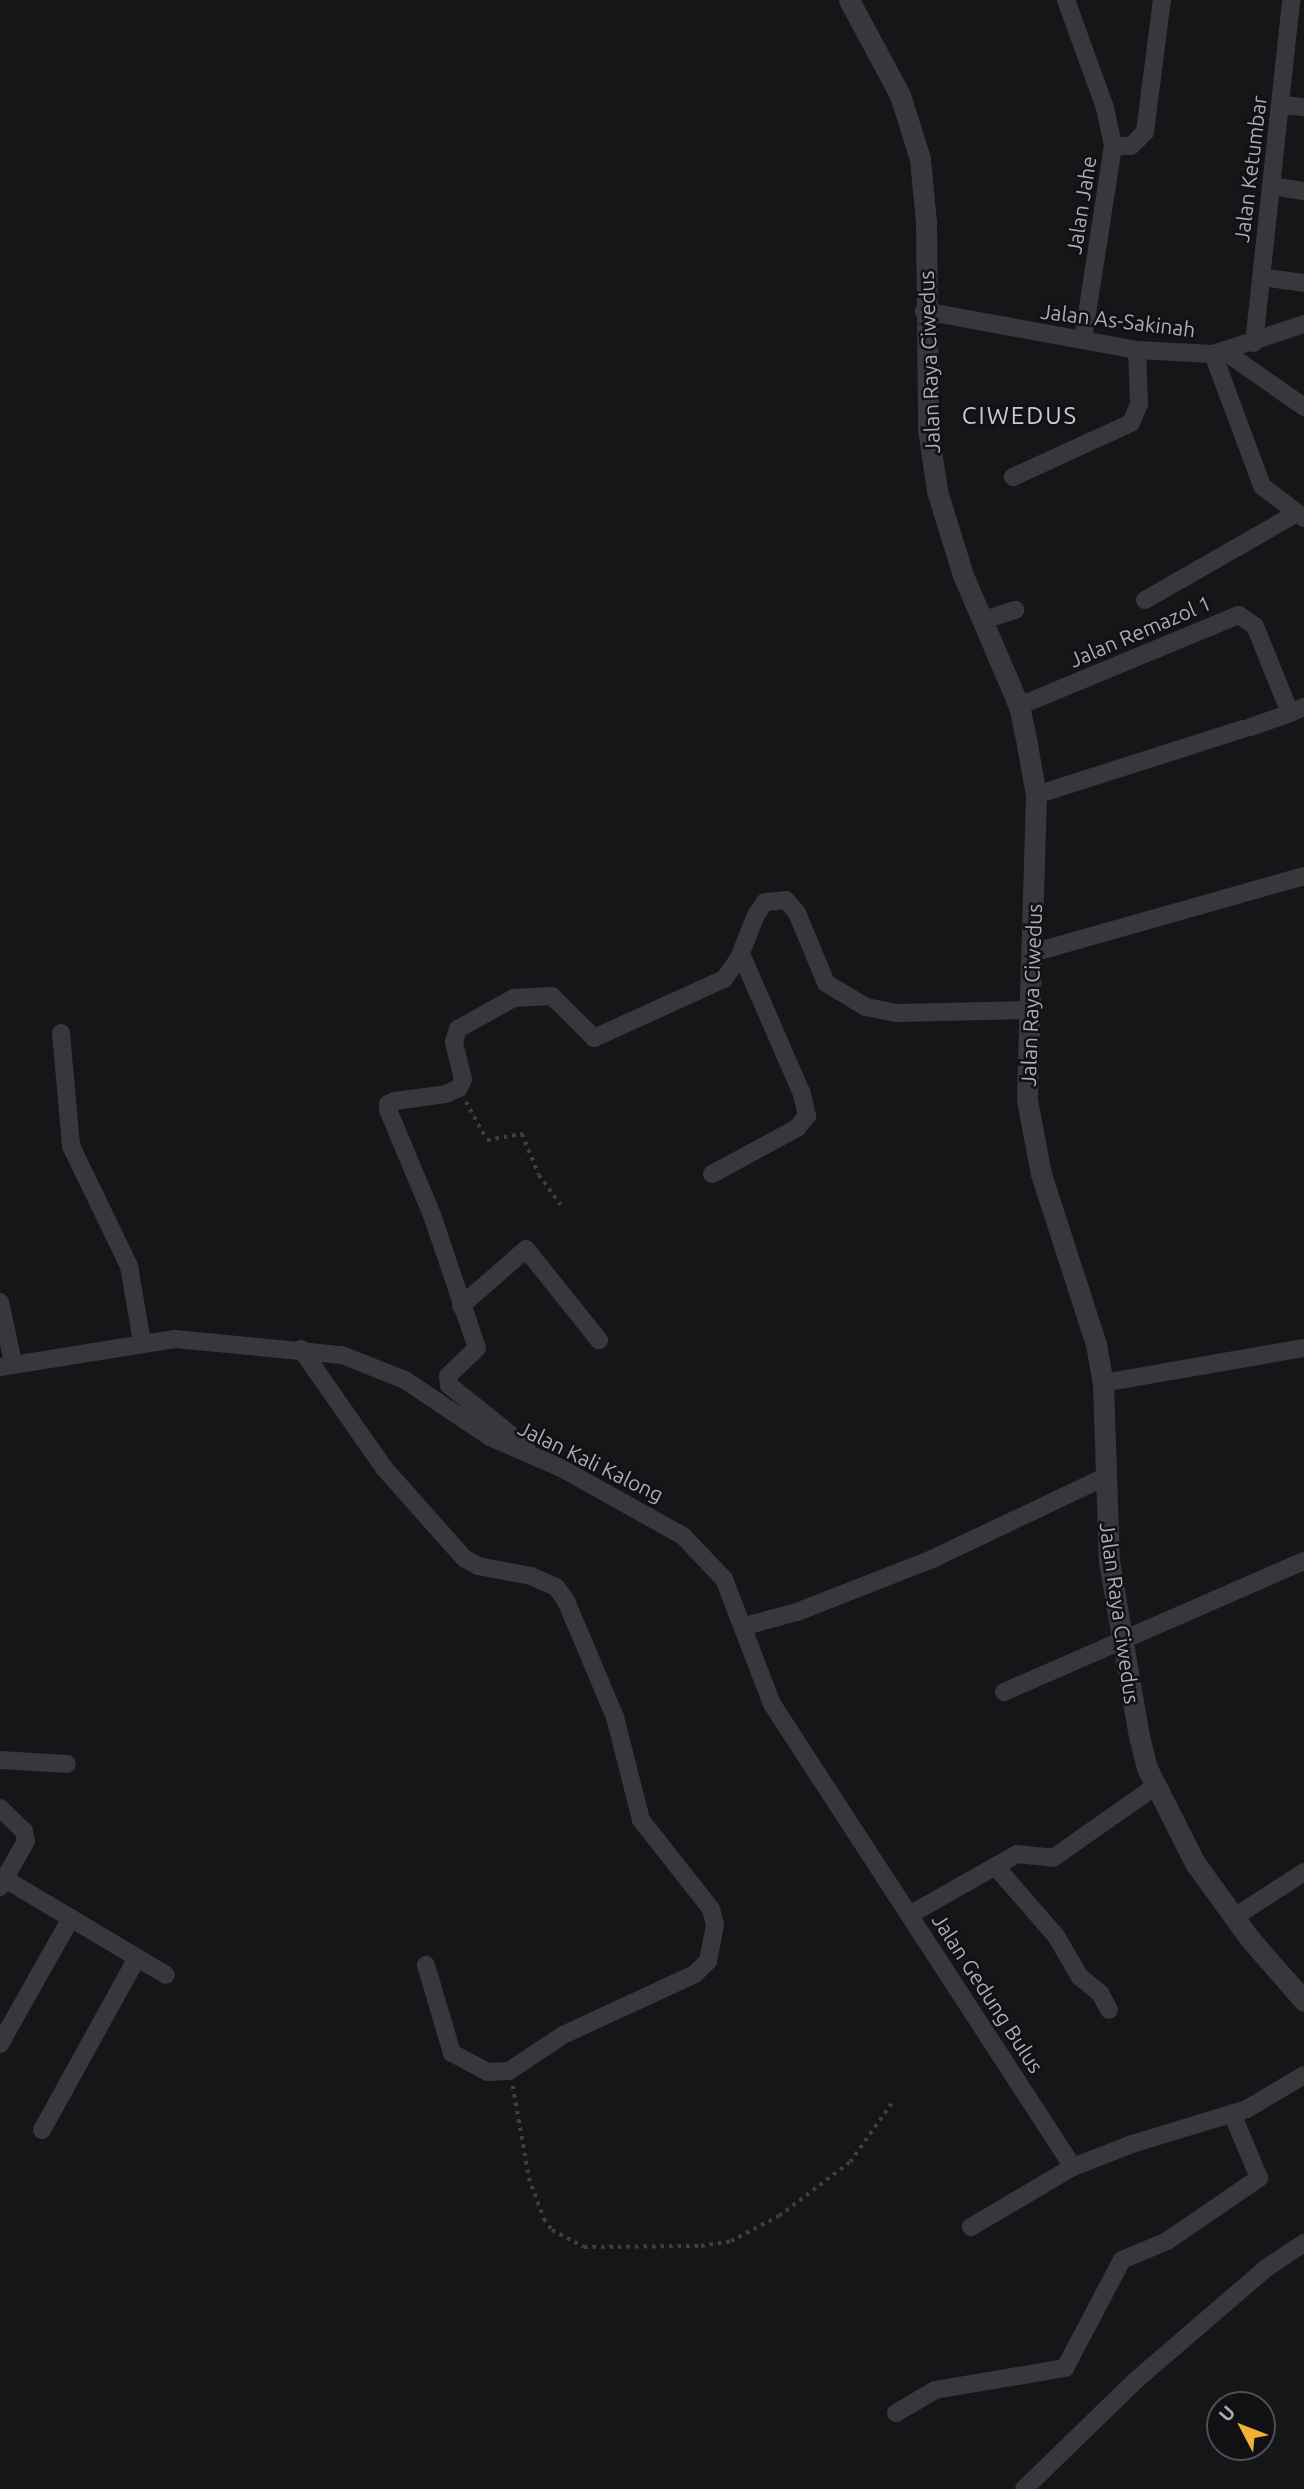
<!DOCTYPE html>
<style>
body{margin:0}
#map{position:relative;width:1304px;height:2489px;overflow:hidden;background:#161618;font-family:Ubuntu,sans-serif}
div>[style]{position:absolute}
.path>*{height:3.5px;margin-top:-1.75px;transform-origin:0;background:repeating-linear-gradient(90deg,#3d3f44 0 3.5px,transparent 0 8.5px)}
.minor>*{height:18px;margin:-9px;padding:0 9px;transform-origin:9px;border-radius:9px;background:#37383d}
.tertiary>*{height:21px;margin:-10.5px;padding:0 10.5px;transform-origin:10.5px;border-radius:10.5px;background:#37383d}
span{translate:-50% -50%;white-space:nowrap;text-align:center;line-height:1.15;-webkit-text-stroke:5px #111113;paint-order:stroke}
.street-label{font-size:21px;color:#a8adb8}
.quarter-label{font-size:24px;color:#c9ccd4;letter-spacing:2px}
.north{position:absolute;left:1206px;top:2391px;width:70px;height:70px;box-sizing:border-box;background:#111113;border:2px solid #4d4f55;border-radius:50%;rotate:312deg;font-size:19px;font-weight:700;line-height:28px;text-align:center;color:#a8adb8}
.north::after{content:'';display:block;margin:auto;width:24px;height:32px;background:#f2b134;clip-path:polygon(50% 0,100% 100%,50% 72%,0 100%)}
</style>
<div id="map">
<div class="path">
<i style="left:466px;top:1102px;width:43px;rotate:61.1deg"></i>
<i style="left:487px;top:1140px;width:36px;rotate:-10deg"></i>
<i style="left:522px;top:1134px;width:44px;rotate:67.5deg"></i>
<i style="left:539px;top:1175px;width:37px;rotate:54deg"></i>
<i style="left:513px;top:2086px;width:93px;rotate:80.1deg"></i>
<i style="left:529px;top:2178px;width:44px;rotate:69.9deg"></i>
<i style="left:544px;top:2219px;width:14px;rotate:54deg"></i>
<i style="left:552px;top:2230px;width:36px;rotate:28deg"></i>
<i style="left:584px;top:2247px;width:117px;rotate:-0.5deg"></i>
<i style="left:701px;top:2246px;width:30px;rotate:-9deg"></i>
<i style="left:731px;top:2241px;width:54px;rotate:-27.5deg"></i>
<i style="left:779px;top:2216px;width:89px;rotate:-37.3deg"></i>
<i style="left:850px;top:2162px;width:72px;rotate:-54.6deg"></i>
</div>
<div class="minor">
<i style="left:1066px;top:0;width:115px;rotate:70.1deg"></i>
<i style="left:1105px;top:108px;width:39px;rotate:78deg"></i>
<i style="left:1113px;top:146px;width:196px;rotate:98.8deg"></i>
<i style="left:1281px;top:105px;width:23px;rotate:5deg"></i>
<i style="left:1113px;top:146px;width:18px"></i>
<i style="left:1131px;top:146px;width:20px;rotate:-45deg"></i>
<i style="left:1145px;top:132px;width:133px;rotate:-82.7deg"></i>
<i style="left:1271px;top:186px;width:33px;rotate:9deg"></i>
<i style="left:1261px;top:277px;width:43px;rotate:7.9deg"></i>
<i style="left:924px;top:311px;width:217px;rotate:10.4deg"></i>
<i style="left:1137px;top:350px;width:76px;rotate:3deg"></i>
<i style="left:1213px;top:354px;width:96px;rotate:-18.2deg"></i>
<i style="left:1254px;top:343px;width:345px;rotate:-83.8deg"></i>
<i style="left:1224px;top:351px;width:98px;rotate:35deg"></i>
<i style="left:1213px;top:354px;width:141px;rotate:69.6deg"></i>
<i style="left:1262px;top:486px;width:53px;rotate:37.3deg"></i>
<i style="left:1013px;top:477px;width:130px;rotate:-24.6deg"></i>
<i style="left:1131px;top:423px;width:21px;rotate:-67deg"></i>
<i style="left:1139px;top:404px;width:54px;rotate:-92.1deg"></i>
<i style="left:1145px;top:600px;width:175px;rotate:-29.8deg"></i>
<i style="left:984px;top:620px;width:33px;rotate:-18deg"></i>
<i style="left:1019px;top:706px;width:238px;rotate:-22.5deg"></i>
<i style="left:1239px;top:615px;width:19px;rotate:35deg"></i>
<i style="left:1255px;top:626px;width:94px;rotate:68.1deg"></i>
<i style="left:1290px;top:713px;width:15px;rotate:-23deg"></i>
<i style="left:1251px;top:727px;width:41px;rotate:-19.7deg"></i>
<i style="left:1036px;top:795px;width:217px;rotate:-17.7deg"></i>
<i style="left:1032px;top:953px;width:283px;rotate:-15.8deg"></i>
<i style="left:61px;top:1033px;width:113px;rotate:84.9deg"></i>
<i style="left:71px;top:1146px;width:133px;rotate:64.2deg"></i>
<i style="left:129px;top:1266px;width:77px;rotate:80.3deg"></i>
<i style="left:712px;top:1174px;width:97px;rotate:-28.4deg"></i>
<i style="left:797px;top:1128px;width:16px;rotate:-50deg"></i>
<i style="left:807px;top:1116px;width:23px;rotate:-103deg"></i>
<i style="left:802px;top:1094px;width:153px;rotate:-113.5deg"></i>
<i style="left:0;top:1302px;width:61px;rotate:77.8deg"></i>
<i style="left:461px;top:1306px;width:86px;rotate:-41.2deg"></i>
<i style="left:526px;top:1249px;width:117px;rotate:51.3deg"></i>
<i style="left:301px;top:1349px;width:145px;rotate:55.1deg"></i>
<i style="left:384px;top:1468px;width:120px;rotate:48.4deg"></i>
<i style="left:464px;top:1558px;width:16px;rotate:30deg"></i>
<i style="left:478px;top:1566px;width:54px;rotate:10.7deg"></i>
<i style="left:531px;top:1576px;width:27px;rotate:24deg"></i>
<i style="left:556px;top:1587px;width:17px;rotate:54deg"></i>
<i style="left:566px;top:1601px;width:126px;rotate:67.1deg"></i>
<i style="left:615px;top:1717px;width:106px;rotate:75.8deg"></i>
<i style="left:641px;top:1820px;width:113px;rotate:51.8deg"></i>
<i style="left:711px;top:1909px;width:16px;rotate:76deg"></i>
<i style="left:715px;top:1925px;width:37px;rotate:101deg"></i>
<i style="left:708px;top:1961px;width:18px;rotate:135deg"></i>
<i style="left:695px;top:1974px;width:145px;rotate:155.2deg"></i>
<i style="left:563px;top:2035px;width:65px;rotate:146.3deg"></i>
<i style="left:509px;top:2071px;width:21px;rotate:177deg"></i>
<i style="left:488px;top:2072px;width:41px;rotate:-152.2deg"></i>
<i style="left:452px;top:2053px;width:92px;rotate:-106.5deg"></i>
<i style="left:0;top:1367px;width:177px;rotate:-9.1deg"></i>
<i style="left:175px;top:1339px;width:168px;rotate:5.5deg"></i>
<i style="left:342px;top:1355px;width:68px;rotate:21.6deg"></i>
<i style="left:405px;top:1380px;width:102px;rotate:33.8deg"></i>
<i style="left:490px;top:1437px;width:77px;rotate:23.6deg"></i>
<i style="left:561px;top:1468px;width:140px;rotate:29.1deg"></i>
<i style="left:683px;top:1536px;width:59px;rotate:46.4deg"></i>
<i style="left:724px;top:1579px;width:134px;rotate:69deg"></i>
<i style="left:772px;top:1704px;width:552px;rotate:56.97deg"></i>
<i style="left:1073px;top:2167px;width:63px;rotate:-21.3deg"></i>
<i style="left:1132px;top:2144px;width:120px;rotate:-16.9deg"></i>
<i style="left:1247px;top:2109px;width:66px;rotate:-30.8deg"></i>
<i style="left:1103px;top:1383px;width:204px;rotate:-9.9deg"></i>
<i style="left:526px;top:1447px;width:99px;rotate:-141.2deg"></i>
<i style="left:449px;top:1385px;width:9px;rotate:-96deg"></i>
<i style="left:448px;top:1376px;width:40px;rotate:-44deg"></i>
<i style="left:477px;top:1348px;width:140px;rotate:-108.7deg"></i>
<i style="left:432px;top:1215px;width:114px;rotate:-112.7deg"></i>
<i style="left:388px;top:1110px;width:6px;rotate:-90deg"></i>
<i style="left:388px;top:1104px;width:8px;rotate:-23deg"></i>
<i style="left:395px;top:1101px;width:51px;rotate:-7.8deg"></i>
<i style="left:446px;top:1094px;width:14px;rotate:-25deg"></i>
<i style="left:459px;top:1088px;width:10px;rotate:-66deg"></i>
<i style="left:463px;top:1079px;width:38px;rotate:-104deg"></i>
<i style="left:454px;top:1042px;width:14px;rotate:-73deg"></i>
<i style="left:458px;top:1029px;width:64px;rotate:-29deg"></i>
<i style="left:514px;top:998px;width:38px;rotate:-3deg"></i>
<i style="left:552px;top:996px;width:59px;rotate:45deg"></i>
<i style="left:594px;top:1038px;width:143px;rotate:-24.4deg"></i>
<i style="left:724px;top:979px;width:24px;rotate:-54deg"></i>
<i style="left:738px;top:960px;width:48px;rotate:-68.2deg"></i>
<i style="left:756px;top:915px;width:16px;rotate:-55deg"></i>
<i style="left:765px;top:902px;width:21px;rotate:-5deg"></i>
<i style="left:786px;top:900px;width:17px;rotate:50deg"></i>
<i style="left:797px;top:913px;width:76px;rotate:67.5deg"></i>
<i style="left:826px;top:983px;width:47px;rotate:31deg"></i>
<i style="left:866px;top:1007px;width:32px;rotate:11deg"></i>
<i style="left:897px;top:1013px;width:131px;rotate:-1.3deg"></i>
<i style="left:745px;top:1626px;width:54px;rotate:-15.1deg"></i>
<i style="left:797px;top:1612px;width:145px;rotate:-21.4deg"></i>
<i style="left:932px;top:1559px;width:191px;rotate:-25.4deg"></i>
<i style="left:1004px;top:1692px;width:327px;rotate:-23.6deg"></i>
<i style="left:0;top:1760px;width:67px;rotate:3.4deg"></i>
<i style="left:0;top:1808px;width:33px;rotate:44deg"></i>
<i style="left:24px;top:1831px;width:10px;rotate:79deg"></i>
<i style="left:26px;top:1841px;width:53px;rotate:119.5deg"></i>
<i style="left:996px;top:1867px;width:91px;rotate:49deg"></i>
<i style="left:1056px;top:1936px;width:48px;rotate:59.7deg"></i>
<i style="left:1080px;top:1977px;width:26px;rotate:39deg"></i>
<i style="left:1100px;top:1993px;width:19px;rotate:62deg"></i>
<i style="left:0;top:1876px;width:193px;rotate:30.8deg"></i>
<i style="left:911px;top:1914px;width:122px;rotate:-29.5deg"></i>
<i style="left:1017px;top:1854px;width:36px;rotate:6deg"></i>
<i style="left:1053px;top:1858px;width:126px;rotate:-35deg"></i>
<i style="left:1233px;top:1918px;width:85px;rotate:-32.9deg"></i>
<i style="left:0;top:2044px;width:145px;rotate:-60.6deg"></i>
<i style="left:42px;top:2130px;width:196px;rotate:-61.1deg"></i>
<i style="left:971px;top:2227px;width:118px;rotate:-30.5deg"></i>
<i style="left:896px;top:2413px;width:45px;rotate:-30.5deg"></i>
<i style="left:935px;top:2390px;width:132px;rotate:-9.6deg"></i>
<i style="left:1065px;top:2368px;width:122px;rotate:-62.2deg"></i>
<i style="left:1122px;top:2260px;width:49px;rotate:-22.9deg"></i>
<i style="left:1167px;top:2241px;width:112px;rotate:-34.4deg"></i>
<i style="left:1259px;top:2178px;width:70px;rotate:-112.6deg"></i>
<i style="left:1024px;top:2489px;width:155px;rotate:-44.2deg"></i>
<i style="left:1135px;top:2381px;width:172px;rotate:-40.7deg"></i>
<i style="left:1265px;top:2269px;width:47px;rotate:-33.7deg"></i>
</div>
<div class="tertiary">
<i style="left:849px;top:0;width:108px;rotate:61.8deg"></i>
<i style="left:900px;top:95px;width:67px;rotate:72.6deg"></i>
<i style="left:920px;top:159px;width:63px;rotate:84.6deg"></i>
<i style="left:926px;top:222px;width:207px;rotate:89.4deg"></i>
<i style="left:928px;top:429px;width:63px;rotate:81.7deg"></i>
<i style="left:937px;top:491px;width:88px;rotate:72.8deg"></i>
<i style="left:963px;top:575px;width:142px;rotate:66.9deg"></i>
<i style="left:1019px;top:706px;width:40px;rotate:78deg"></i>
<i style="left:1027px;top:745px;width:51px;rotate:79.8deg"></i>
<i style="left:1036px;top:795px;width:305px;rotate:91.7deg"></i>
<i style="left:1027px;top:1100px;width:75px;rotate:79.3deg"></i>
<i style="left:1041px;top:1174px;width:179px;rotate:72.1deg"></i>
<i style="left:1096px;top:1344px;width:40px;rotate:80deg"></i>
<i style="left:1103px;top:1383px;width:178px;rotate:88.1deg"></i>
<i style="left:1109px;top:1561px;width:178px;rotate:80.3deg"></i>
<i style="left:1139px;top:1736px;width:33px;rotate:76deg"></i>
<i style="left:1147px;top:1768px;width:106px;rotate:63.2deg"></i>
<i style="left:1195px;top:1863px;width:94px;rotate:54.1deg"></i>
<i style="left:1250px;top:1939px;width:82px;rotate:48.9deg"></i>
</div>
<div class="street-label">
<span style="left:1250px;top:169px;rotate:-83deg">Jalan Ketumbar</span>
<span style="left:1081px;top:205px;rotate:-81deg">Jalan Jahe</span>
<span style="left:1118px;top:320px;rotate:7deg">Jalan As-Sakinah</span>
<span style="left:929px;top:362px;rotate:-92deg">Jalan Raya Ciwedus</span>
<span style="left:1140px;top:631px;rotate:-23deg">Jalan Remazol 1</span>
<span style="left:1031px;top:995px;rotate:-88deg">Jalan Raya Ciwedus</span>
<span style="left:591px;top:1461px;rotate:26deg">Jalan Kali Kalong</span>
<span style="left:1120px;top:1613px;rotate:82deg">Jalan Raya Ciwedus</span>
<span style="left:988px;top:1993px;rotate:57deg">Jalan Gedung Bulus</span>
</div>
<div class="quarter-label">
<span style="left:1020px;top:416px">CIWEDUS</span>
</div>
<div class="north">U</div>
</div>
